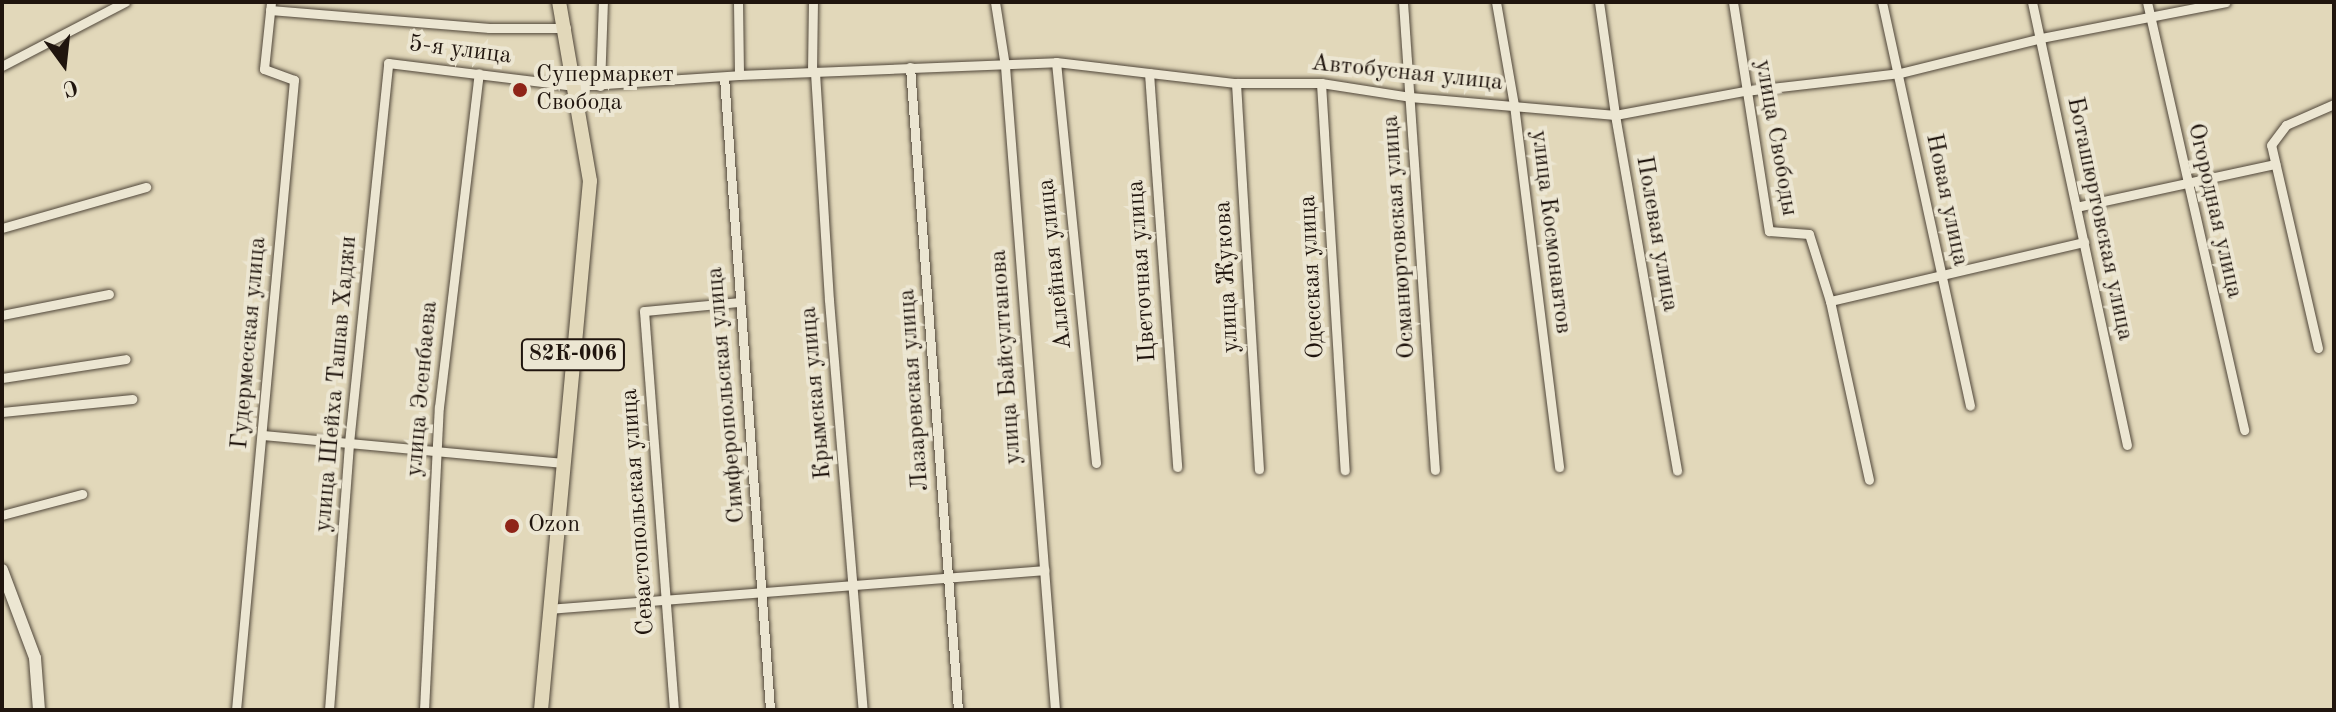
<!DOCTYPE html>
<meta charset="utf-8">
<style>
body{margin:0}
#map{position:relative;width:2336px;height:712px;overflow:hidden;background:#e2d8ba;font-family:"Old Standard TT",serif}
div>[style]{position:absolute}
.roads{filter:drop-shadow(0 0 2px #504639) drop-shadow(0 0 2px #504639)}
.minor>*{height:9px;margin:-4.5px;padding:0 4.5px;transform-origin:4.5px;border-radius:4.5px;background:#ece6d2}
.secondary>*{height:12px;margin:-6px;padding:0 6px;transform-origin:6px;border-radius:6px;background:#ece6d2}
.primary>*{height:14px;margin:-7px;padding:0 7px;transform-origin:7px;border-radius:7px;background:#e2d8ba}
.dots>*{width:22px;height:22px;translate:-50% -50%;box-sizing:border-box;border:4px solid #ece6d2;border-radius:50%}
span{translate:-50% -50%;white-space:nowrap;text-align:center;line-height:1.15;-webkit-text-stroke:8px #ece6d2;paint-order:stroke}
.shield-label span{padding:2px 6px;background:#ece6d2;border:2px solid;border-radius:6px;-webkit-text-stroke-width:0}
.shield-label{font-size:22px;color:#20150e;font-weight:700}
.street-label{font-size:24px;color:#20150e}
.poi-label{font-size:24px;color:#20150e}
.left{translate:0 -50%;text-align:left}
.frame{position:absolute;inset:0;border:4px solid #20150e;pointer-events:none}
.north{position:absolute;left:24px;top:24px;width:80px;height:80px;-webkit-text-stroke:6px #ece6d2;paint-order:stroke;rotate:165deg;font-size:22px;font-weight:700;line-height:32px;text-align:center;color:#20150e}
.north::after{content:'';display:block;margin:auto;width:28px;height:36px;background:#20150e;clip-path:polygon(50% 0,100% 100%,50% 72%,0 100%)}
</style>
<div id="map">
<div class="roads">
<div class="minor">
<i style="left:738px;top:2px;width:73px;rotate:89.2deg"></i>
<i style="left:995px;top:2px;width:65px;rotate:81.1deg"></i>
<i style="left:1005px;top:66px;width:646px;rotate:85.56deg"></i>
<i style="left:1403px;top:2px;width:469px;rotate:86.1deg"></i>
<i style="left:1496px;top:2px;width:105px;rotate:80.1deg"></i>
<i style="left:1514px;top:105px;width:365px;rotate:82.9deg"></i>
<i style="left:1599px;top:2px;width:114px;rotate:81.9deg"></i>
<i style="left:1615px;top:115px;width:361px;rotate:80.1deg"></i>
<i style="left:1733px;top:2px;width:232px;rotate:81.1deg"></i>
<i style="left:1769px;top:231px;width:40px;rotate:4.3deg"></i>
<i style="left:1809px;top:234px;width:70px;rotate:72.6deg"></i>
<i style="left:1830px;top:301px;width:183px;rotate:77.7deg"></i>
<i style="left:1882px;top:2px;width:413px;rotate:77.7deg"></i>
<i style="left:2032px;top:2px;width:453px;rotate:77.9deg"></i>
<i style="left:2147px;top:2px;width:439px;rotate:77.2deg"></i>
<i style="left:270px;top:10px;width:220px;rotate:4.7deg"></i>
<i style="left:489px;top:28px;width:77px"></i>
<i style="left:1056px;top:62px;width:403px;rotate:84.3deg"></i>
<i style="left:2px;top:66px;width:139px;rotate:-27.5deg"></i>
<i style="left:910px;top:67px;width:645px;rotate:85.73deg"></i>
<i style="left:812px;top:72px;width:70px;rotate:-89.2deg"></i>
<i style="left:815px;top:72px;width:228px;rotate:86.5deg"></i>
<i style="left:829px;top:300px;width:411px;rotate:85.3deg"></i>
<i style="left:1149px;top:73px;width:395px;rotate:85.9deg"></i>
<i style="left:724px;top:77px;width:635px;rotate:85.84deg"></i>
<i style="left:1236px;top:83px;width:387px;rotate:86.6deg"></i>
<i style="left:1321px;top:83px;width:388px;rotate:86.5deg"></i>
<i style="left:600px;top:86px;width:84px;rotate:-88deg"></i>
<i style="left:2076px;top:207px;width:204px;rotate:-12.2deg"></i>
<i style="left:2px;top:228px;width:150px;rotate:-15.9deg"></i>
<i style="left:1830px;top:301px;width:261px;rotate:-13.1deg"></i>
<i style="left:2px;top:315px;width:109px;rotate:-11.1deg"></i>
<i style="left:2318px;top:348px;width:208px;rotate:-103deg"></i>
<i style="left:2271px;top:145px;width:25px;rotate:-53deg"></i>
<i style="left:2286px;top:125px;width:52px;rotate:-23.6deg"></i>
<i style="left:2px;top:378px;width:125px;rotate:-8.7deg"></i>
<i style="left:2px;top:412px;width:131px;rotate:-5.7deg"></i>
<i style="left:262px;top:435px;width:301px;rotate:5.3deg"></i>
<i style="left:2px;top:515px;width:83px;rotate:-14.7deg"></i>
<i style="left:549px;top:609px;width:497px;rotate:-4.5deg"></i>
<i style="left:236px;top:710px;width:633px;rotate:-84.74deg"></i>
<i style="left:294px;top:80px;width:32px;rotate:-160deg"></i>
<i style="left:264px;top:69px;width:67px;rotate:-84deg"></i>
<i style="left:329px;top:710px;width:268px;rotate:-85.7deg"></i>
<i style="left:349px;top:443px;width:382px;rotate:-84.1deg"></i>
<i style="left:388px;top:63px;width:188px;rotate:7deg"></i>
<i style="left:575px;top:86px;width:164px;rotate:-3.8deg"></i>
<i style="left:739px;top:75px;width:317px;rotate:-2.3deg"></i>
<i style="left:1056px;top:62px;width:181px;rotate:6.7deg"></i>
<i style="left:1236px;top:83px;width:85px"></i>
<i style="left:1321px;top:83px;width:90px;rotate:8.9deg"></i>
<i style="left:1410px;top:97px;width:206px;rotate:5deg"></i>
<i style="left:1615px;top:115px;width:132px;rotate:-10.5deg"></i>
<i style="left:1745px;top:91px;width:156px;rotate:-6.6deg"></i>
<i style="left:1900px;top:73px;width:145px;rotate:-13.9deg"></i>
<i style="left:2041px;top:38px;width:188px;rotate:-11deg"></i>
<i style="left:424px;top:710px;width:303px;rotate:-87.2deg"></i>
<i style="left:439px;top:407px;width:336px;rotate:-83.2deg"></i>
<i style="left:674px;top:710px;width:400px;rotate:-94.3deg"></i>
<i style="left:644px;top:311px;width:95px;rotate:-5.4deg"></i>
</div>
<div class="secondary">
<i style="left:2px;top:570px;width:94px;rotate:69.4deg"></i>
<i style="left:35px;top:658px;width:52px;rotate:85.6deg"></i>
</div>
<div class="primary">
<i style="left:541px;top:710px;width:531px;rotate:-84.71deg"></i>
<i style="left:590px;top:181px;width:182px;rotate:-99.8deg"></i>
</div>
</div>
<div class="dots">
<i style="left:520px;top:90px;background:#8f2418"></i>
<i style="left:512px;top:526px;background:#8f2418"></i>
</div>
<div class="shield-label">
<span style="left:573px;top:355px">82К-006</span>
</div>
<div class="street-label">
<span style="left:460px;top:51px;rotate:7deg">5-я улица</span>
<span style="left:1407px;top:74px;rotate:6deg">Автобусная улица</span>
<span style="left:1775px;top:138px;rotate:80deg">улица Свободы</span>
<span style="left:1946px;top:200px;rotate:78deg">Новая улица</span>
<span style="left:2214px;top:211px;rotate:77deg">Огородная улица</span>
<span style="left:2099px;top:219px;rotate:78deg">Боташюртовская улица</span>
<span style="left:1550px;top:232px;rotate:83deg">улица Космонавтов</span>
<span style="left:1656px;top:234px;rotate:80deg">Полевая улица</span>
<span style="left:1400px;top:237px;rotate:-94deg">Османюртовская улица</span>
<span style="left:1056px;top:264px;rotate:-96deg">Аллейная улица</span>
<span style="left:1143px;top:271px;rotate:-94deg">Цветочная улица</span>
<span style="left:1228px;top:277px;rotate:-93deg">улица Жукова</span>
<span style="left:1313px;top:277px;rotate:-93deg">Одесская улица</span>
<span style="left:250px;top:343px;rotate:-85deg">Гудермесская улица</span>
<span style="left:1007px;top:357px;rotate:-94deg">улица Байсултанова</span>
<span style="left:337px;top:384px;rotate:-85deg">улица Шейха Ташав Хаджи</span>
<span style="left:423px;top:389px;rotate:-85deg">улица Эсенбаева</span>
<span style="left:915px;top:390px;rotate:-94deg">Лазаревская улица</span>
<span style="left:817px;top:393px;rotate:-95deg">Крымская улица</span>
<span style="left:727px;top:395px;rotate:-95deg">Симферопольская улица</span>
<span style="left:639px;top:512px;rotate:-94deg">Севастопольская улица</span>
</div>
<div class="poi-label">
<span class="left" style="left:536px;top:90px">Супермаркет<br>Свобода</span>
<span class="left" style="left:528px;top:526px">Ozon</span>
</div>
<div class="frame"></div>
<div class="north">С</div>
</div>
